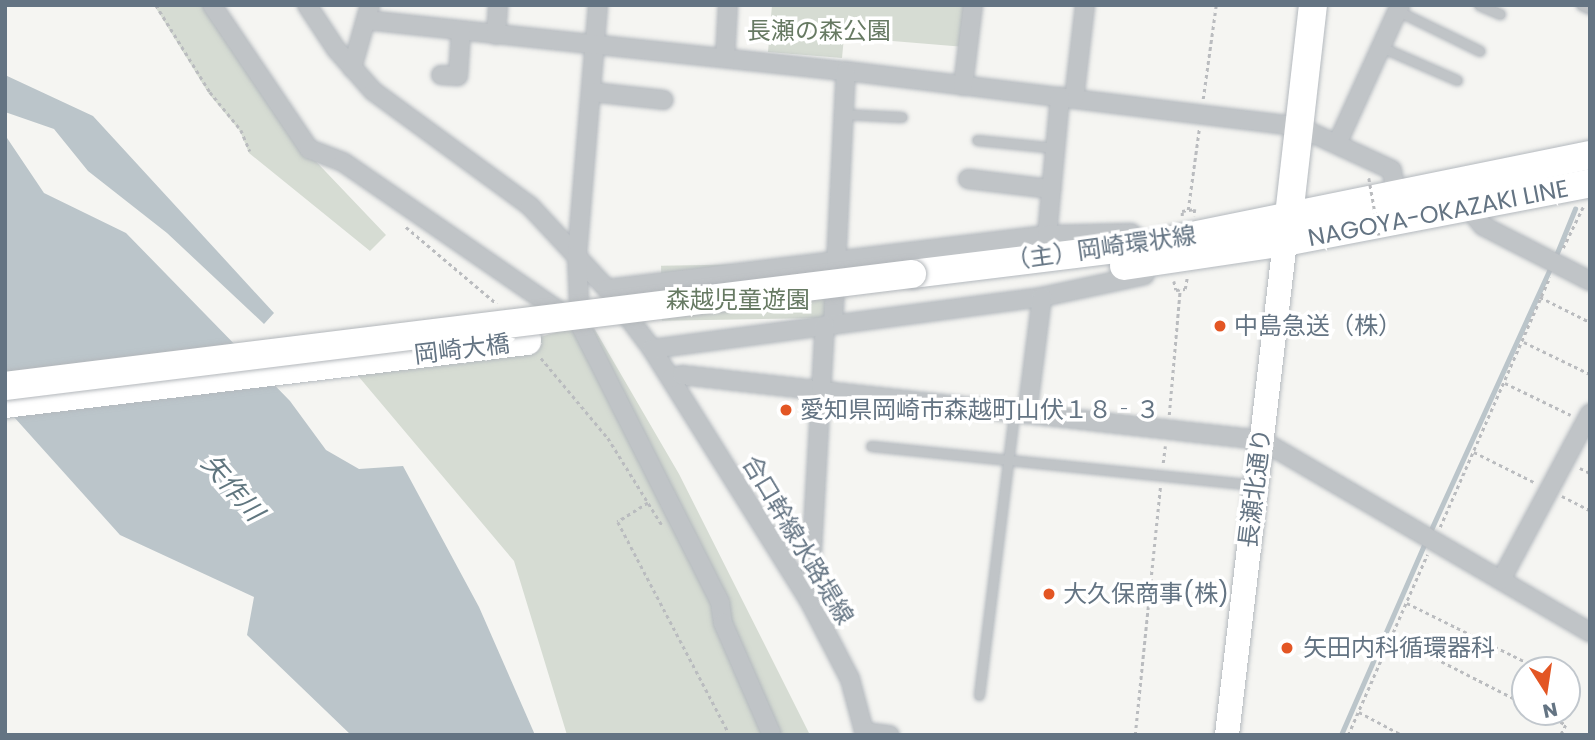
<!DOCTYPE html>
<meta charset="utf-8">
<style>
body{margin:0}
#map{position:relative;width:1595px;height:740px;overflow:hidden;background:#f5f5f2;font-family:Poppins,"Noto Sans JP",sans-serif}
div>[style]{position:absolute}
.green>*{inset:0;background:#d6dcd3;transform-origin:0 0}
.water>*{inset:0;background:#bbc5ca}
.stream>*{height:4.5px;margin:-2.25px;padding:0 2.25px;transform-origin:2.25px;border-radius:2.25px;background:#bbc5ca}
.path>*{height:2.5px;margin-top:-1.25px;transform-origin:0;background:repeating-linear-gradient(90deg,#babcbf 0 3.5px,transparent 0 7px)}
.roads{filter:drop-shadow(0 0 2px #b4b9be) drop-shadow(0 0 2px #b4b9be)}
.lane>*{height:9px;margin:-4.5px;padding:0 4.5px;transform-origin:4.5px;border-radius:4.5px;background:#c0c4c7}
.street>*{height:18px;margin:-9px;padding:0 9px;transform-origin:9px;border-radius:9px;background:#c0c4c7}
.secondary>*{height:24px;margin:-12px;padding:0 12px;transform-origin:12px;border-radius:12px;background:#fff}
.primary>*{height:28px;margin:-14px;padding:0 14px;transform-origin:14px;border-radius:14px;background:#fff}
.path-bridge>*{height:2.5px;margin-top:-1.25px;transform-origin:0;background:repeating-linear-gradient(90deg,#babcbf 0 3.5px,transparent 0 7px)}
.bridges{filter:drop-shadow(0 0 2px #b3b7bb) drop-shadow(0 0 2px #b3b7bb)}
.primary-bridge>*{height:28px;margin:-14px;padding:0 14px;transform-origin:14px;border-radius:14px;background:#fff}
.dots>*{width:19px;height:19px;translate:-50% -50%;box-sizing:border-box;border:4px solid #fff;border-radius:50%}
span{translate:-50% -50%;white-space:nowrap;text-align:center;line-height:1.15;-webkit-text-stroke:7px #fff;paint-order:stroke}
.park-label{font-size:24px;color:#677a63}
.street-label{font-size:24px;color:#647483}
.poi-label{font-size:24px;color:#647483}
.left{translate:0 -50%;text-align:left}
.water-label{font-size:26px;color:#60767f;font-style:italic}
.frame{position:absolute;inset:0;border:7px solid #647483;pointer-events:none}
.north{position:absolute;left:1511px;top:656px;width:70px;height:70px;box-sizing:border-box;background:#fff;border:2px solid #c1c7cd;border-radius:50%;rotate:168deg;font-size:19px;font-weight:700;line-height:28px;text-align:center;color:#647483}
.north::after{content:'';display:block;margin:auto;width:24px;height:32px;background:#e35624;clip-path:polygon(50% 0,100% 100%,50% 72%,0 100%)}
</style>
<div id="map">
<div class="green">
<i style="clip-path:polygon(154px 5px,207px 5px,306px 151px,386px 235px,370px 251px,249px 153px,240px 131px,209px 94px)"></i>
<i style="clip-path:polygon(772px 5px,968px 5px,965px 47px,844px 37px,842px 58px,768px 52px)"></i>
<i style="left:825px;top:263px;width:55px;height:164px;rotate:89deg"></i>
<i style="clip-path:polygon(580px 325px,594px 328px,679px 474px,810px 735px,567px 735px,514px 561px,348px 364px,527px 341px)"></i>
</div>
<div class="water">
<i style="clip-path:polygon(5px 75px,93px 116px,274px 313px,264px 324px,167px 233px,88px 171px,54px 129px,5px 112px)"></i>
<i style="clip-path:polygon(5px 135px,44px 193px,126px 233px,290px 401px,326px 450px,359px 469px,403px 466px,479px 607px,535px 735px,351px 735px,247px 635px,254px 597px,120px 535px,5px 407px)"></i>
</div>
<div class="stream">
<i style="left:1555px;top:258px;width:53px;rotate:-67.8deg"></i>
<i style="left:1430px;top:532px;width:292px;rotate:-65.5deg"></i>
<i style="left:1341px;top:735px;width:213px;rotate:-66.4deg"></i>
</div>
<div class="path">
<i style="left:156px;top:5px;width:102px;rotate:58.2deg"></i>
<i style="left:210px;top:92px;width:49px;rotate:50.8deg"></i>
<i style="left:241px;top:130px;width:23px;rotate:67deg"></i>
<i style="left:1203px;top:99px;width:95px;rotate:-82.1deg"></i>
<i style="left:1188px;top:210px;width:81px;rotate:-82.2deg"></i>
<i style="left:1182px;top:216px;width:5px;rotate:-90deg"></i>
<i style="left:1182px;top:211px;width:13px;rotate:-9deg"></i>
<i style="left:1195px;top:209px;width:7px;rotate:98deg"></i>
<i style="left:406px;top:227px;width:119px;rotate:40.2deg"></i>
<i style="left:1563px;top:248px;width:46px;rotate:-64deg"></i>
<i style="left:1174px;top:281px;width:9px;rotate:77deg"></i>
<i style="left:1176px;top:290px;width:9px;rotate:-6deg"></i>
<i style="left:1185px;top:289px;width:11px;rotate:-80deg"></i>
<i style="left:1540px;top:297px;width:56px;rotate:26.6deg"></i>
<i style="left:1524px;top:342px;width:73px;rotate:25.9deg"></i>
<i style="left:541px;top:358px;width:104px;rotate:50.1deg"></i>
<i style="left:608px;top:438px;width:102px;rotate:58.2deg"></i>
<i style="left:1505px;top:383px;width:73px;rotate:25.9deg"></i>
<i style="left:1169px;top:415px;width:126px;rotate:-85deg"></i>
<i style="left:1474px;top:452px;width:67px;rotate:26.6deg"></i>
<i style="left:1163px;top:463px;width:17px;rotate:-83deg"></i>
<i style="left:1580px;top:468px;width:11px;rotate:27deg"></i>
<i style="left:1562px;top:496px;width:31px;rotate:27deg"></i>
<i style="left:648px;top:503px;width:36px;rotate:148deg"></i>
<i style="left:618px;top:522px;width:241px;rotate:62.3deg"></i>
<i style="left:1440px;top:527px;width:273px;rotate:-66.3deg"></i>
<i style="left:1407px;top:603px;width:151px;rotate:26.4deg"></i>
<i style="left:1392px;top:636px;width:149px;rotate:27.1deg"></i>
<i style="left:1359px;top:712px;width:49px;rotate:28.1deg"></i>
<i style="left:1542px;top:712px;width:27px;rotate:28deg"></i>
<i style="left:1566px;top:725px;width:11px;rotate:117deg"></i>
<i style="left:1135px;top:735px;width:249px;rotate:-84.2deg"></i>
<i style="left:1348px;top:735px;width:197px;rotate:-66.3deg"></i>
</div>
<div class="roads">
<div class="lane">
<i style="left:1479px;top:5px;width:23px;rotate:23deg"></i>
<i style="left:1581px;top:5px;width:10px;rotate:24deg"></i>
<i style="left:1398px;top:11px;width:91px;rotate:26deg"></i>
<i style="left:1381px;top:47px;width:83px;rotate:23.5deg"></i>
<i style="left:843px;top:114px;width:59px;rotate:2.9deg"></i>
<i style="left:977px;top:140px;width:79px;rotate:5.8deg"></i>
<i style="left:871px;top:446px;width:386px;rotate:5.8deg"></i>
<i style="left:979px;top:695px;width:284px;rotate:-82.9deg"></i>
</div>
<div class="street">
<i style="left:212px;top:5px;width:174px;rotate:56deg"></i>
<i style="left:309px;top:149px;width:36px;rotate:21deg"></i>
<i style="left:343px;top:162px;width:273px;rotate:34.6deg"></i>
<i style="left:307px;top:5px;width:53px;rotate:56.6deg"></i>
<i style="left:336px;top:49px;width:56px;rotate:48.6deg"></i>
<i style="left:373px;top:91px;width:195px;rotate:36.2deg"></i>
<i style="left:530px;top:206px;width:113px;rotate:47.1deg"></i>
<i style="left:607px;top:289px;width:75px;rotate:53.1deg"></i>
<i style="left:652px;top:349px;width:296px;rotate:58deg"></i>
<i style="left:809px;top:600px;width:89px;rotate:62.6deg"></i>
<i style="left:850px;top:679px;width:58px;rotate:75deg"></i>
<i style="left:598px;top:5px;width:251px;rotate:94.8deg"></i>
<i style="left:577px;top:255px;width:70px;rotate:87.5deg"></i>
<i style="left:580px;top:325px;width:310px;rotate:63.2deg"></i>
<i style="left:720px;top:602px;width:21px;rotate:82deg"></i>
<i style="left:723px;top:623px;width:122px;rotate:66.4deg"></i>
<i style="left:366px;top:20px;width:483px;rotate:6.1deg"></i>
<i style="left:846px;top:71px;width:456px;rotate:7deg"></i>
<i style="left:1299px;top:127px;width:102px;rotate:24.8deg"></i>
<i style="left:1392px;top:170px;width:25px;rotate:81deg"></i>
<i style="left:496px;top:35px;width:30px;rotate:-86deg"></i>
<i style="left:725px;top:58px;width:53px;rotate:-86.8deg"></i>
<i style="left:352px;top:68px;width:66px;rotate:-74.1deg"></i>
<i style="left:441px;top:75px;width:17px;rotate:3deg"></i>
<i style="left:458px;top:76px;width:45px;rotate:-86.2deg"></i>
<i style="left:963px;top:86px;width:82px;rotate:-83deg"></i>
<i style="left:592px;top:92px;width:72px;rotate:6.3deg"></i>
<i style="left:1074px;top:99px;width:95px;rotate:-83.3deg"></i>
<i style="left:1337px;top:144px;width:153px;rotate:-65.6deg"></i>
<i style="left:968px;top:179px;width:84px;rotate:6.9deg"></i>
<i style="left:1468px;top:208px;width:23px;rotate:50deg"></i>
<i style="left:1483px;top:226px;width:120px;rotate:27.2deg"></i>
<i style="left:1047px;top:235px;width:139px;rotate:-84.6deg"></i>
<i style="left:607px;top:289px;width:443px;rotate:-7deg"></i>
<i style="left:1047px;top:235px;width:84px;rotate:-1.4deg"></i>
<i style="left:1131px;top:233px;width:21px;rotate:35deg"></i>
<i style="left:833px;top:324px;width:253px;rotate:-87.1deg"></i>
<i style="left:652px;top:349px;width:393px;rotate:-7.6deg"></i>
<i style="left:1042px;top:297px;width:105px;rotate:-12.1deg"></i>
<i style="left:671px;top:378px;width:11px;rotate:-15deg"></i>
<i style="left:682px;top:375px;width:583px;rotate:6.41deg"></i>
<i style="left:1261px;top:440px;width:381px;rotate:30.3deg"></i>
<i style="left:1027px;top:414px;width:118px;rotate:-82.7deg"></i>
<i style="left:1501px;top:580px;width:189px;rotate:-61.9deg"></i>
<i style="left:809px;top:600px;width:275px;rotate:-86.7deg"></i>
<i style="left:864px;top:732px;width:26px;rotate:7deg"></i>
</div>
<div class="secondary">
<i style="left:1227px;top:735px;width:496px;rotate:-83.3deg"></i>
</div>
<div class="primary">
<i style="left:1287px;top:233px;width:229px;rotate:-83.5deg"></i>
<i style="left:1124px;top:266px;width:163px;rotate:-8.5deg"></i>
<i style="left:1285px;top:242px;width:311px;rotate:-10.9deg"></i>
<i style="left:912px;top:274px;width:238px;rotate:-7deg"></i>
<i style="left:1148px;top:245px;width:451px;rotate:-11.5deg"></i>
<i style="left:5px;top:404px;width:526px;rotate:-6.88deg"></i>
</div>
</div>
<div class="path-bridge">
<i style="left:1369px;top:178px;width:58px;rotate:80deg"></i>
</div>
<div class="bridges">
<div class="primary-bridge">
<i style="left:5px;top:386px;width:914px;rotate:-7.04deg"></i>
</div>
</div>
<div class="dots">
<i style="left:1220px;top:326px;background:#e35624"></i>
<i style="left:786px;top:410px;background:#e35624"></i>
<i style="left:1049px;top:594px;background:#e35624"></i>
<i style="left:1287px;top:648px;background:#e35624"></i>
</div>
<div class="park-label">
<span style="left:819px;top:31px">長瀬の森公園</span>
<span style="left:738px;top:300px">森越児童遊園</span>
</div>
<div class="street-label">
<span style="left:1438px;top:213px;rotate:-11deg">NAGOYA-OKAZAKI LINE</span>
<span style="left:1101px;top:248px;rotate:-8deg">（主）岡崎環状線</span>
<span style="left:462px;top:349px;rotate:-7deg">岡崎大橋</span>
<span style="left:1255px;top:488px;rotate:-83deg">長瀬北通り</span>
<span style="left:798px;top:540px;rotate:59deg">合口幹線水路堤線</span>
</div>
<div class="poi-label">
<span class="left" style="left:1234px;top:326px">中島急送（株）</span>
<span class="left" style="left:800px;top:410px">愛知県岡崎市森越町山伏１８‐３</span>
<span class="left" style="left:1063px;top:594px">大久保商事(株)</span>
<span class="left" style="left:1303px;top:648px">矢田内科循環器科</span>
</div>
<div class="water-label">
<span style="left:232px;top:488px;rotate:49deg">矢作川</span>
</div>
<div class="frame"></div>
<div class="north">N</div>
</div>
